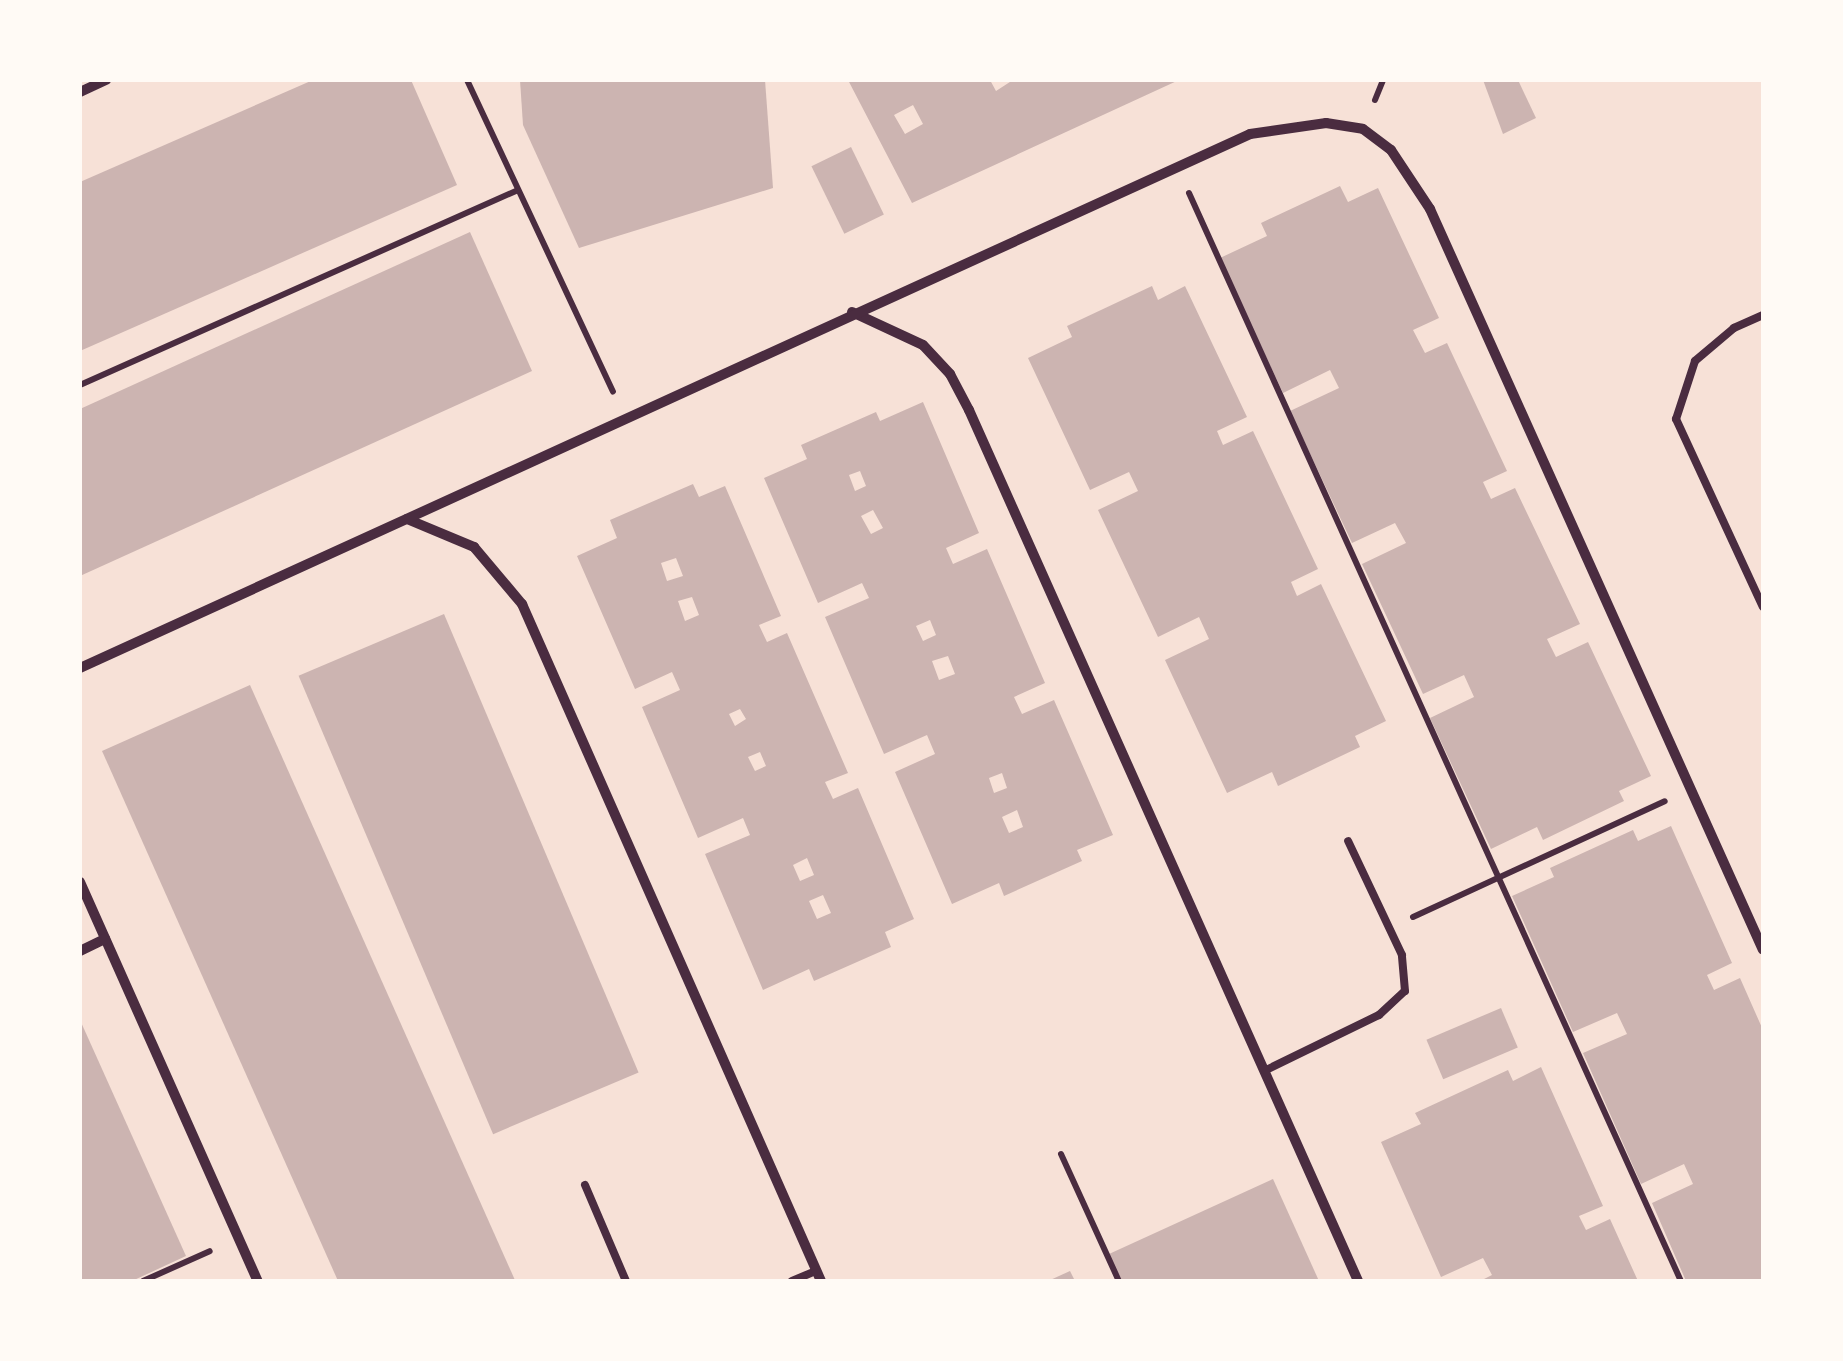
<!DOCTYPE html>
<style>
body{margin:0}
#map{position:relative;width:1843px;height:1361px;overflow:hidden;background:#f7e1d7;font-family:"DejaVu Sans",sans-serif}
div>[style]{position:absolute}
.building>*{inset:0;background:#ccb4b1;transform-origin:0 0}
.path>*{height:6px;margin:-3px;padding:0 3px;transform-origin:3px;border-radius:3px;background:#4a2c40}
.service>*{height:8px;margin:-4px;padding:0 4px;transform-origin:4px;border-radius:4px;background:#4a2c40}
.minor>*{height:10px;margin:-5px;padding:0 5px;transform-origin:5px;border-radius:5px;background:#4a2c40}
span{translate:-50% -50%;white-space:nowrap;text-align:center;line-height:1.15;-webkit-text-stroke:8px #fffaf5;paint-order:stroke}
.frame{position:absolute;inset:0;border:82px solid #fffaf5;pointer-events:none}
</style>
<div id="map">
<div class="building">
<i style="clip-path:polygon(313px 80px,411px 80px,457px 185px,80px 351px,80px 182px)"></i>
<i style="clip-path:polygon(520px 80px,765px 80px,773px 188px,579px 248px,523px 125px)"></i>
<i style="clip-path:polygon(evenodd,848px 80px,990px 80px,996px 91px,1013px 80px,1179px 80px,912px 203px,848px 80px,913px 105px,923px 124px,905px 134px,894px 115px,913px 105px)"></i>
<i style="clip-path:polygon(1483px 80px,1518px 80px,1536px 118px,1503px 134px)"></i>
<i style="left:851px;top:147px;width:75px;height:44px;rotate:64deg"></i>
<i style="clip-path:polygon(1340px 186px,1348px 202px,1378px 188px,1439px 318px,1413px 330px,1425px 353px,1447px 343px,1507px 471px,1483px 482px,1491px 499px,1515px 488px,1580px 624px,1547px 639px,1556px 657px,1588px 642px,1651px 776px,1619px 791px,1624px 801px,1543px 840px,1537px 827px,1491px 849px,1430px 718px,1474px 697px,1464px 675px,1423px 694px,1362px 564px,1406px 543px,1395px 523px,1352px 543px,1290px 411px,1339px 388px,1330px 370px,1283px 393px,1220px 258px,1267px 236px,1261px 223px)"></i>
<i style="clip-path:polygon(470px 232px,532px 371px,80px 576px,80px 409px)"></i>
<i style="clip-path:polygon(1152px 286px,1158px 300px,1185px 286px,1247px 417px,1217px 431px,1223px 445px,1253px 431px,1318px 569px,1291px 582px,1297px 596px,1321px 584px,1386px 721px,1355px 736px,1360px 747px,1278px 786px,1272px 772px,1227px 793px,1165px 660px,1209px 639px,1199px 617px,1158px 637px,1098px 510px,1138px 491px,1129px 472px,1090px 490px,1028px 358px,1072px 337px,1067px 326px)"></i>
<i style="clip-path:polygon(evenodd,923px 402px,979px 533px,946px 548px,953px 564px,987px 549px,1045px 683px,1014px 697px,1022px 714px,1054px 700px,1113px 835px,1077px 850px,1082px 861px,1004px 896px,999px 883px,952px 904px,895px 772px,935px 754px,927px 735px,884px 754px,825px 617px,869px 598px,862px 583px,818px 603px,764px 478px,807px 459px,801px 445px,876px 412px,880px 421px,923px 402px,860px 471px,866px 486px,855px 491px,849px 475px,860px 471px,923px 402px,873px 510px,883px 528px,871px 534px,861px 516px,873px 510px,923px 402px,930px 620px,936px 635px,923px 641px,916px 626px,930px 620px,923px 402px,948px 656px,955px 674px,939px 680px,932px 661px,948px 656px,923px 402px,1002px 773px,1007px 788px,994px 793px,989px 778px,1002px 773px,923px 402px,1017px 810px,1023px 827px,1009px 833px,1002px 817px,1017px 810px)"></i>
<i style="clip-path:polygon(evenodd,693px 484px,699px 497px,725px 486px,781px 616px,759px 625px,767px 642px,787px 633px,848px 773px,825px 782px,833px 799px,858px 788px,914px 919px,885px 932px,891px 947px,814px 981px,809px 969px,763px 990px,705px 854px,750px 835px,743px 818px,698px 838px,642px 707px,680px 690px,672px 672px,635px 689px,577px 556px,617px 538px,610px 520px,693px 484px,676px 558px,683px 576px,667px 581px,661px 563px,676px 558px,693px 484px,692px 597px,699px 615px,685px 621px,678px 601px,692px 597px,693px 484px,740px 709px,746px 719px,735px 726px,729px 714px,740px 709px,693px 484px,760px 752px,766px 766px,755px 771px,748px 757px,760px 752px,693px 484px,807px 858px,814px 875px,800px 881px,793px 865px,807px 858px,693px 484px,823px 895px,831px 913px,817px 919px,809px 901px,823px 895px)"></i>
<i style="left:444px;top:614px;width:498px;height:158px;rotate:67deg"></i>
<i style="left:250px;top:685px;width:651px;height:162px;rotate:66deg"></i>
<i style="clip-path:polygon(1671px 826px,1732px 963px,1707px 975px,1714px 990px,1740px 978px,1763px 1030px,1763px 1281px,1686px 1281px,1652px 1203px,1693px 1184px,1684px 1164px,1641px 1184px,1583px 1053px,1627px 1034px,1617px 1013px,1573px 1032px,1512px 896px,1554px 877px,1550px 868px,1633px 830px,1638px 841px)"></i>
<i style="left:1501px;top:1008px;width:43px;height:81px;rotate:67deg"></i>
<i style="clip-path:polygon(80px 1020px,186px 1256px,132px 1281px,80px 1281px)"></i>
<i style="clip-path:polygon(1541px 1067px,1603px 1206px,1579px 1216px,1586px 1230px,1610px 1219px,1638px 1281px,1480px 1281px,1492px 1275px,1483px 1258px,1441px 1277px,1381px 1142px,1421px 1124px,1415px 1113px,1508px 1070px,1513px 1081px)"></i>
<i style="clip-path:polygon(1273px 1179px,1319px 1281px,1121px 1281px,1109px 1254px)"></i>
<i style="clip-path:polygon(1070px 1271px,1075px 1281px,1048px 1281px)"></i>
</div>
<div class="path">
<i style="left:467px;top:80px;width:344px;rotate:64.9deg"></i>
<i style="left:1375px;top:100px;width:22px;rotate:-68deg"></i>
<i style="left:1189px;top:193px;width:1194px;rotate:65.67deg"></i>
<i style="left:80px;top:385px;width:479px;rotate:-24deg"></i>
<i style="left:1413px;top:917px;width:277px;rotate:-24.7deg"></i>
<i style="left:1061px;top:1154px;width:140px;rotate:65.5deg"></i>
<i style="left:143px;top:1281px;width:73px;rotate:-24.1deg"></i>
</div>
<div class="service">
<i style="left:1763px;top:315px;width:32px;rotate:156deg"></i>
<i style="left:1734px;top:328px;width:51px;rotate:139.8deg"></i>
<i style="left:1695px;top:361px;width:61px;rotate:108.1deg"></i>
<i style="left:1676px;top:419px;width:207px;rotate:65.2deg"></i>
<i style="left:1264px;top:1071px;width:128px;rotate:-26deg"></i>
<i style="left:1379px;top:1015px;width:35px;rotate:-43deg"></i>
<i style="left:1405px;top:991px;width:36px;rotate:-95deg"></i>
<i style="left:1402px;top:955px;width:126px;rotate:-115.3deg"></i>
<i style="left:585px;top:1185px;width:104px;rotate:66.9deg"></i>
<i style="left:792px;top:1281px;width:26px;rotate:-23deg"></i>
</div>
<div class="minor">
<i style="left:80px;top:92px;width:29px;rotate:-25deg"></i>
<i style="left:852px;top:312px;width:78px;rotate:24.9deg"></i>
<i style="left:923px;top:345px;width:40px;rotate:47deg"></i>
<i style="left:950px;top:374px;width:41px;rotate:62.2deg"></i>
<i style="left:969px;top:410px;width:954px;rotate:65.93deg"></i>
<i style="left:407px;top:519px;width:73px;rotate:22.7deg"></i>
<i style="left:474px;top:547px;width:75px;rotate:49.9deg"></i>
<i style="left:522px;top:604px;width:740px;rotate:66.17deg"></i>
<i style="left:80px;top:668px;width:1286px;rotate:-24.53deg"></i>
<i style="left:1250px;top:134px;width:77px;rotate:-8.2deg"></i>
<i style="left:1326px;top:123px;width:37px;rotate:9deg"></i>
<i style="left:1363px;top:129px;width:35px;rotate:37deg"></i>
<i style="left:1391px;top:150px;width:71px;rotate:56.5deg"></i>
<i style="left:1430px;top:209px;width:812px;rotate:65.8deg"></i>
<i style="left:80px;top:882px;width:437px;rotate:66deg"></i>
<i style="left:80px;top:951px;width:28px;rotate:-26deg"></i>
</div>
<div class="frame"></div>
</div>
